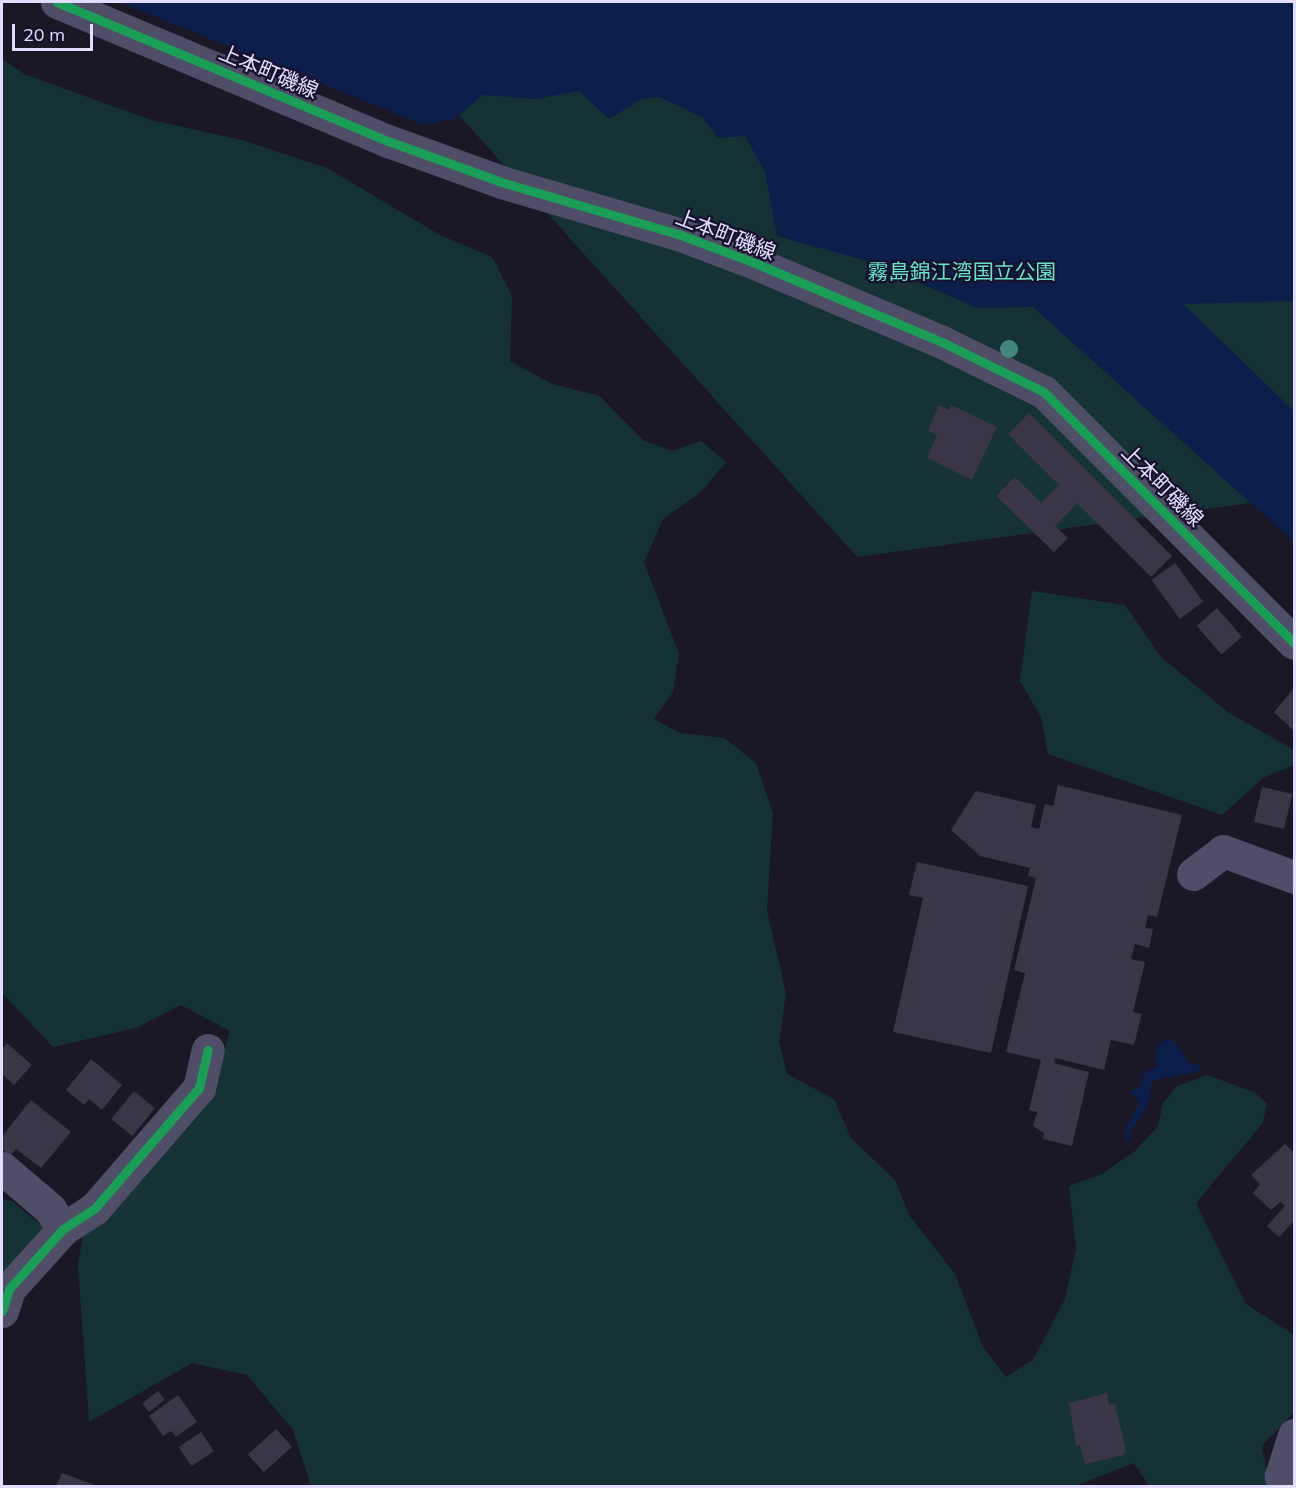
<!DOCTYPE html>
<meta charset="utf-8">
<style>
body{margin:0}
#map{position:relative;width:1296px;height:1488px;overflow:hidden;background:#1a1727;font-family:Mulish,"Noto Sans JP",sans-serif}
div>[style]{position:absolute}
.green>*{inset:0;background:#153336}
.water>*{inset:0;background:#0b1f4a}
.building>*{inset:0;background:#3a3648;transform-origin:0 0}
.minor>*{height:33px;margin:-16.5px;padding:0 16.5px;transform-origin:16.5px;border-radius:16.5px;background:#4f4d67}
.cycleway>*{height:9px;margin:-4.5px;padding:0 4.5px;transform-origin:4.5px;border-radius:4.5px;background:#1a9f57}
.trees>*{width:18px;height:18px;margin:-9px;border-radius:50%;background:#438880}
span{translate:-50% -50%;white-space:nowrap;text-align:center;line-height:1.15;-webkit-text-stroke:4.5px #17112d;paint-order:stroke}
.street-label{font-size:21px;color:#e3deff}
.park-label{font-size:21px;color:#65e4c9}
.frame{position:absolute;inset:0;border:3px solid #e3deff;pointer-events:none}
.scale{position:absolute;left:12px;top:24px;width:81px;height:27px;box-sizing:border-box;border:3px solid #e3deff;border-top:0;padding-left:8px;font-size:18px;line-height:21px;white-space:nowrap;color:#e3deff;-webkit-text-stroke:4px #17112d;paint-order:stroke}
</style>
<div id="map">
<div class="green">
<i style="clip-path:polygon(357px 2px,1294px 2px,1294px 497px,857px 557px)"></i>
<i style="clip-path:polygon(2px 59px,24px 74px,151px 120px,242px 140px,327px 168px,440px 235px,492px 257px,512px 296px,510px 361px,552px 384px,600px 396px,643px 440px,672px 451px,701px 441px,726px 462px,701px 492px,663px 519px,644px 562px,679px 654px,673px 692px,654px 719px,680px 733px,724px 738px,756px 763px,773px 813px,767px 911px,786px 993px,779px 1042px,787px 1074px,834px 1099px,851px 1138px,895px 1180px,909px 1215px,955px 1274px,983px 1347px,1006px 1377px,1033px 1360px,1065px 1299px,1076px 1248px,1069px 1186px,1102px 1174px,1135px 1151px,1158px 1126px,1163px 1103px,1177px 1086px,1207px 1075px,1254px 1092px,1267px 1103px,1263px 1123px,1196px 1203px,1246px 1304px,1294px 1335px,1294px 1412px,1262px 1446px,1269px 1486px,1149px 1486px,1134px 1463px,1075px 1486px,311px 1486px,293px 1430px,247px 1375px,192px 1363px,89px 1422px,78px 1266px,84px 1227px,211px 1094px,230px 1031px,181px 1005px,136px 1028px,53px 1047px,2px 993px)"></i>
<i style="clip-path:polygon(1032px 591px,1125px 605px,1161px 657px,1229px 713px,1294px 750px,1294px 765px,1263px 778px,1222px 815px,1048px 754px,1041px 717px,1020px 681px)"></i>
<i style="clip-path:polygon(2px 1200px,12px 1201px,49px 1232px,2px 1300px)"></i>
</div>
<div class="water">
<i style="clip-path:polygon(119px 2px,1294px 2px,1294px 301px,1183px 304px,1294px 411px,1294px 542px,1033px 307px,978px 308px,867px 261px,777px 236px,765px 172px,745px 136px,718px 138px,702px 117px,659px 97px,642px 99px,609px 119px,579px 91px,536px 99px,483px 95px,454px 119px,424px 125px)"></i>
<i style="clip-path:polygon(1164px 1040px,1175px 1041px,1189px 1064px,1200px 1065px,1199px 1072px,1153px 1080px,1147px 1107px,1131px 1131px,1128px 1144px,1124px 1136px,1125px 1128px,1140px 1102px,1129px 1092px,1138px 1088px,1145px 1072px,1156px 1068px,1155px 1051px)"></i>
</div>
<div class="building">
<i style="clip-path:polygon(939px 405px,949px 410px,951px 405px,997px 427px,972px 480px,927px 458px,937px 435px,928px 431px)"></i>
<i style="clip-path:polygon(1029px 413px,1172px 556px,1151px 577px,1077px 503px,1055px 526px,1068px 538px,1054px 552px,996px 496px,1015px 477px,1041px 503px,1059px 485px,1008px 434px)"></i>
<i style="left:1175px;top:563px;width:48px;height:29px;rotate:54deg"></i>
<i style="left:1217px;top:608px;width:38px;height:27px;rotate:49deg"></i>
<i style="clip-path:polygon(1294px 688px,1294px 731px,1274px 712px)"></i>
<i style="clip-path:polygon(1058px 785px,1182px 815px,1157px 917px,1148px 915px,1145px 928px,1153px 929px,1149px 948px,1135px 944px,1131px 959px,1145px 962px,1133px 1012px,1142px 1014px,1134px 1045px,1111px 1040px,1104px 1070px,1055px 1058px,1054px 1063px,1089px 1072px,1072px 1146px,1043px 1139px,1044px 1133px,1033px 1126px,1037px 1112px,1029px 1110px,1041px 1060px,1006px 1052px,1025px 973px,1014px 970px,1036px 878px,1028px 876px,1030px 868px,980px 856px,951px 830px,976px 791px,1036px 805px,1031px 827px,1039px 829px,1045px 804px,1053px 806px)"></i>
<i style="left:1262px;top:787px;width:31px;height:36px;rotate:13deg"></i>
<i style="clip-path:polygon(917px 862px,1028px 886px,991px 1053px,893px 1032px,923px 898px,909px 895px)"></i>
<i style="clip-path:polygon(7px 1043px,32px 1065px,14px 1085px,2px 1074px,2px 1049px)"></i>
<i style="clip-path:polygon(91px 1059px,122px 1085px,102px 1110px,89px 1099px,84px 1105px,66px 1090px)"></i>
<i style="left:134px;top:1091px;width:27px;height:36px;rotate:39deg"></i>
<i style="clip-path:polygon(31px 1100px,71px 1132px,41px 1168px,16px 1149px,10px 1156px,2px 1149px,2px 1136px)"></i>
<i style="clip-path:polygon(1285px 1144px,1294px 1152px,1294px 1221px,1279px 1237px,1267px 1226px,1285px 1206px,1280px 1202px,1271px 1210px,1253px 1193px,1260px 1184px,1251px 1175px)"></i>
<i style="left:158px;top:1391px;width:11px;height:20px;rotate:52deg"></i>
<i style="clip-path:polygon(1107px 1393px,1109px 1405px,1115px 1404px,1126px 1450px,1124px 1455px,1085px 1464px,1080px 1445px,1076px 1446px,1069px 1403px)"></i>
<i style="clip-path:polygon(178px 1395px,197px 1422px,176px 1437px,171px 1431px,163px 1436px,149px 1416px)"></i>
<i style="left:276px;top:1429px;width:24px;height:38px;rotate:48deg"></i>
<i style="left:201px;top:1432px;width:23px;height:27px;rotate:56deg"></i>
<i style="clip-path:polygon(62px 1473px,97px 1486px,56px 1486px)"></i>
</div>
<div class="minor">
<i style="left:57px;top:2px;width:359px;rotate:22.8deg"></i>
<i style="left:388px;top:141px;width:120px;rotate:19.9deg"></i>
<i style="left:501px;top:182px;width:184px;rotate:16.4deg"></i>
<i style="left:678px;top:234px;width:82px;rotate:20.6deg"></i>
<i style="left:755px;top:263px;width:205px;rotate:22.9deg"></i>
<i style="left:944px;top:343px;width:111px;rotate:26.1deg"></i>
<i style="left:1044px;top:392px;width:354px;rotate:45.1deg"></i>
<i style="left:1193px;top:874px;width:38px;rotate:-37deg"></i>
<i style="left:1223px;top:851px;width:76px;rotate:20.1deg"></i>
<i style="left:2px;top:1168px;width:63px;rotate:40.5deg"></i>
<i style="left:50px;top:1209px;width:24px;rotate:57deg"></i>
<i style="left:2px;top:1311px;width:23px;rotate:-72deg"></i>
<i style="left:9px;top:1289px;width:81px;rotate:-48deg"></i>
<i style="left:63px;top:1229px;width:38px;rotate:-33deg"></i>
<i style="left:95px;top:1208px;width:159px;rotate:-49.1deg"></i>
<i style="left:199px;top:1088px;width:39px;rotate:-77deg"></i>
<i style="left:1287px;top:1486px;width:12px;rotate:-121deg"></i>
<i style="left:1281px;top:1476px;width:43px;rotate:-72.4deg"></i>
</div>
<div class="cycleway">
<i style="left:57px;top:2px;width:359px;rotate:22.8deg"></i>
<i style="left:388px;top:141px;width:120px;rotate:19.9deg"></i>
<i style="left:501px;top:182px;width:184px;rotate:16.4deg"></i>
<i style="left:678px;top:234px;width:82px;rotate:20.6deg"></i>
<i style="left:755px;top:263px;width:205px;rotate:22.9deg"></i>
<i style="left:944px;top:343px;width:111px;rotate:26.1deg"></i>
<i style="left:1044px;top:392px;width:354px;rotate:45.1deg"></i>
<i style="left:2px;top:1311px;width:23px;rotate:-72deg"></i>
<i style="left:9px;top:1289px;width:81px;rotate:-48deg"></i>
<i style="left:63px;top:1229px;width:38px;rotate:-33deg"></i>
<i style="left:95px;top:1208px;width:159px;rotate:-49.1deg"></i>
<i style="left:199px;top:1088px;width:39px;rotate:-77deg"></i>
</div>
<div class="trees">
<i style="left:1009px;top:349px"></i>
</div>
<div class="street-label">
<span style="left:269px;top:71px;rotate:23deg">上本町磯線</span>
<span style="left:726px;top:234px;rotate:21deg">上本町磯線</span>
<span style="left:1163px;top:485px;rotate:45deg">上本町磯線</span>
</div>
<div class="park-label">
<span style="left:962px;top:271px">霧島錦江湾国立公園</span>
</div>
<div class="frame"></div>
<div class="scale">20 m</div>
</div>
